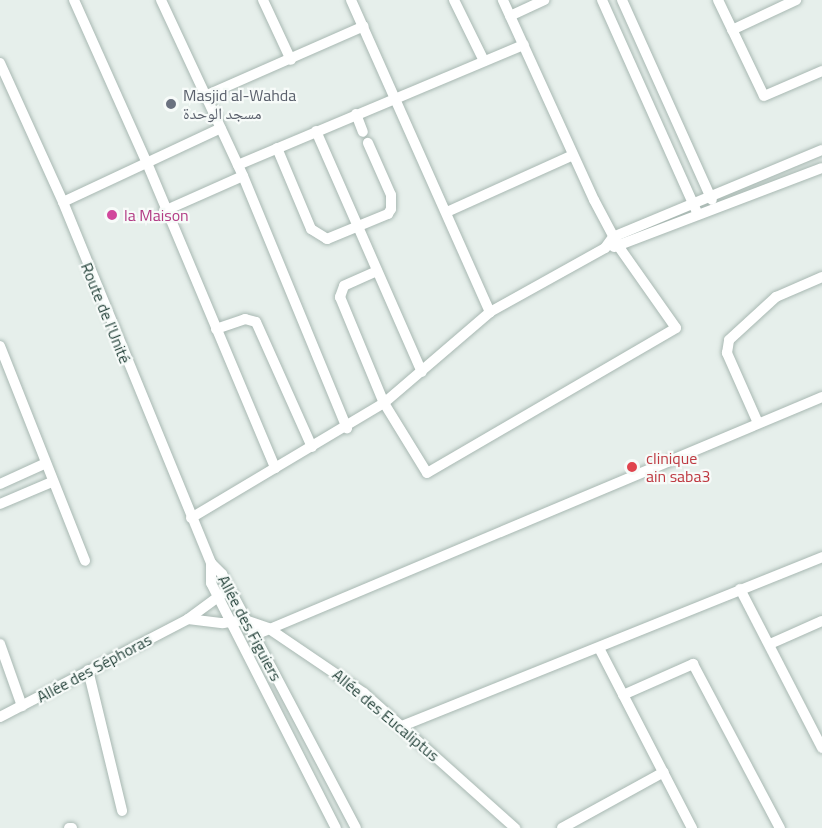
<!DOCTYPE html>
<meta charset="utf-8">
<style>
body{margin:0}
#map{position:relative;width:822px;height:828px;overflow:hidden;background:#e6efeb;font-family:"Titillium Web","Noto Naskh Arabic",sans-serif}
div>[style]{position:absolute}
.roads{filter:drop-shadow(0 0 2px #a8b8b2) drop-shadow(0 0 2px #a8b8b2)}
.minor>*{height:10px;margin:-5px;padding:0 5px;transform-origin:5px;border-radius:5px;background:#fff}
.dots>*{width:16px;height:16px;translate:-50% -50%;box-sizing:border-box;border:3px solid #f7fbf9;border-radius:50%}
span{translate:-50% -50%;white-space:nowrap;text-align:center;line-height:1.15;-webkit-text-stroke:4.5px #f7fbf9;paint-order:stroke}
.worship-label{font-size:16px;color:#5b616d}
.left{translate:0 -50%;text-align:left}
.hotel-label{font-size:16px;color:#b23c85}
.street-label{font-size:16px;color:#24423a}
.health-label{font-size:16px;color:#be3a42}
</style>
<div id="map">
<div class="roads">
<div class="minor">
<i style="left:74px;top:0;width:179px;rotate:65.9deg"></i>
<i style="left:147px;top:163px;width:331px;rotate:67.2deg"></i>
<i style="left:161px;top:0;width:194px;rotate:65deg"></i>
<i style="left:243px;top:176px;width:273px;rotate:67.6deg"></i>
<i style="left:263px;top:0;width:66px;rotate:65deg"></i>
<i style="left:351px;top:0;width:342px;rotate:66deg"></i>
<i style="left:454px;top:0;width:68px;rotate:63.8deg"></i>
<i style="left:602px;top:0;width:235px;rotate:65.9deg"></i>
<i style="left:622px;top:0;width:219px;rotate:65.8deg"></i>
<i style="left:718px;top:0;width:106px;rotate:64.4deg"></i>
<i style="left:764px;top:96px;width:63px;rotate:-23.3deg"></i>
<i style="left:510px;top:16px;width:38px;rotate:-25deg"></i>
<i style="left:732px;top:30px;width:71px;rotate:-25.1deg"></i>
<i style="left:0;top:63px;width:153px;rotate:65.6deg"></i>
<i style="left:63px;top:202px;width:390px;rotate:67.7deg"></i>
<i style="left:211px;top:563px;width:16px;rotate:45deg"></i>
<i style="left:222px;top:574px;width:287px;rotate:62.2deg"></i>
<i style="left:207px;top:95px;width:171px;rotate:-23.7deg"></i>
<i style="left:356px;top:114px;width:19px;rotate:69deg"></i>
<i style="left:316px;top:131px;width:263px;rotate:66.3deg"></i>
<i style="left:277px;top:148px;width:88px;rotate:67.2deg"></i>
<i style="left:311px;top:229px;width:19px;rotate:32deg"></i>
<i style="left:327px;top:239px;width:66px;rotate:-22.3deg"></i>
<i style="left:388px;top:214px;width:6px;rotate:-59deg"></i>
<i style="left:391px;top:209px;width:14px;rotate:-90deg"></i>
<i style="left:391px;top:195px;width:57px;rotate:-113.9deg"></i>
<i style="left:238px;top:165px;width:310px;rotate:-22.8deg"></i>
<i style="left:63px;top:202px;width:174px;rotate:-25.1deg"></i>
<i style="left:164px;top:211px;width:86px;rotate:-23.9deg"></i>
<i style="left:447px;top:212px;width:138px;rotate:-24.3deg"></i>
<i style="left:614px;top:247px;width:222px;rotate:-20.8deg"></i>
<i style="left:377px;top:271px;width:36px;rotate:156deg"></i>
<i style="left:344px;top:286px;width:12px;rotate:110deg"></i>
<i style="left:340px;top:297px;width:115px;rotate:67.5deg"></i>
<i style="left:384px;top:403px;width:82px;rotate:58.4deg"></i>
<i style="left:427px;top:473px;width:288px;rotate:-30.2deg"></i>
<i style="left:676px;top:328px;width:99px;rotate:-125.1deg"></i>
<i style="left:619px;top:247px;width:53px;rotate:-118deg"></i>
<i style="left:594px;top:200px;width:220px;rotate:-114.5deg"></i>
<i style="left:216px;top:329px;width:31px;rotate:-19deg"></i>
<i style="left:245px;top:319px;width:11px;rotate:15deg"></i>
<i style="left:256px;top:322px;width:137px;rotate:65.9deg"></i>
<i style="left:0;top:346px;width:231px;rotate:68.4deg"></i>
<i style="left:758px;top:423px;width:77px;rotate:-113.9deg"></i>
<i style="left:727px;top:353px;width:13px;rotate:-81deg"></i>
<i style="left:729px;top:340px;width:64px;rotate:-42.5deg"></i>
<i style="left:776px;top:297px;width:50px;rotate:-23.5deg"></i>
<i style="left:0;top:484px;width:48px;rotate:-24.4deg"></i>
<i style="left:0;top:504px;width:56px;rotate:-22.9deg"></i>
<i style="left:191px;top:518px;width:225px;rotate:-30.8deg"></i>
<i style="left:384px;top:403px;width:140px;rotate:-40.6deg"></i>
<i style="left:490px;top:312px;width:132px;rotate:-29.1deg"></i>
<i style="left:605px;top:248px;width:14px;rotate:-54deg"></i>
<i style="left:613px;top:237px;width:226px;rotate:-22.6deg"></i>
<i style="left:211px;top:563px;width:20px;rotate:90deg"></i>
<i style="left:211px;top:583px;width:275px;rotate:63deg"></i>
<i style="left:740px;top:589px;width:179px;rotate:62.7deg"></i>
<i style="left:188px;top:619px;width:35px;rotate:7deg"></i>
<i style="left:223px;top:623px;width:22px;rotate:-8deg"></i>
<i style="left:245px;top:620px;width:24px;rotate:19deg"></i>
<i style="left:268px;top:628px;width:116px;rotate:34.1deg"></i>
<i style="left:364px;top:693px;width:203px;rotate:41.8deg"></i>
<i style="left:253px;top:636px;width:617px;rotate:-22.78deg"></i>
<i style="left:0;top:644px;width:66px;rotate:70.5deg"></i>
<i style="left:770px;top:644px;width:57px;rotate:-23.9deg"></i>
<i style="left:599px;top:648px;width:203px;rotate:62.7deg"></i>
<i style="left:88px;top:670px;width:145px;rotate:76.4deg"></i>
<i style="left:623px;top:695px;width:77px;rotate:-23.9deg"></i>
<i style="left:693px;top:664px;width:186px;rotate:62.1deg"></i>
<i style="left:0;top:717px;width:212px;rotate:-27.5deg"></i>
<i style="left:188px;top:619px;width:42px;rotate:-36.3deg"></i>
<i style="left:402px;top:726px;width:453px;rotate:-21.9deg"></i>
<i style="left:69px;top:828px;width:3px"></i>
<i style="left:562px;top:828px;width:116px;rotate:-28.8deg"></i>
</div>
</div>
<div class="dots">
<i style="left:171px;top:104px;background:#6b7280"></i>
<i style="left:112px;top:215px;background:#d1479c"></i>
<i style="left:632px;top:467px;background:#e0444e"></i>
</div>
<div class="worship-label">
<span class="left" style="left:183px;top:104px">Masjid al-Wahda<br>مسجد الوحدة</span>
</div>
<div class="hotel-label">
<span class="left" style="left:124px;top:215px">la Maison</span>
</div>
<div class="street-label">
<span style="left:106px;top:313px;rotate:68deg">Route de l'Unité</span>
<span style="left:250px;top:628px;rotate:62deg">Allée des Figuiers</span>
<span style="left:94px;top:668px;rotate:-28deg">Allée des Séphoras</span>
<span style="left:386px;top:715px;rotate:40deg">Allée des Eucaliptus</span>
</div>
<div class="health-label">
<span class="left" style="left:646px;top:467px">clinique<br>ain saba3</span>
</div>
</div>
